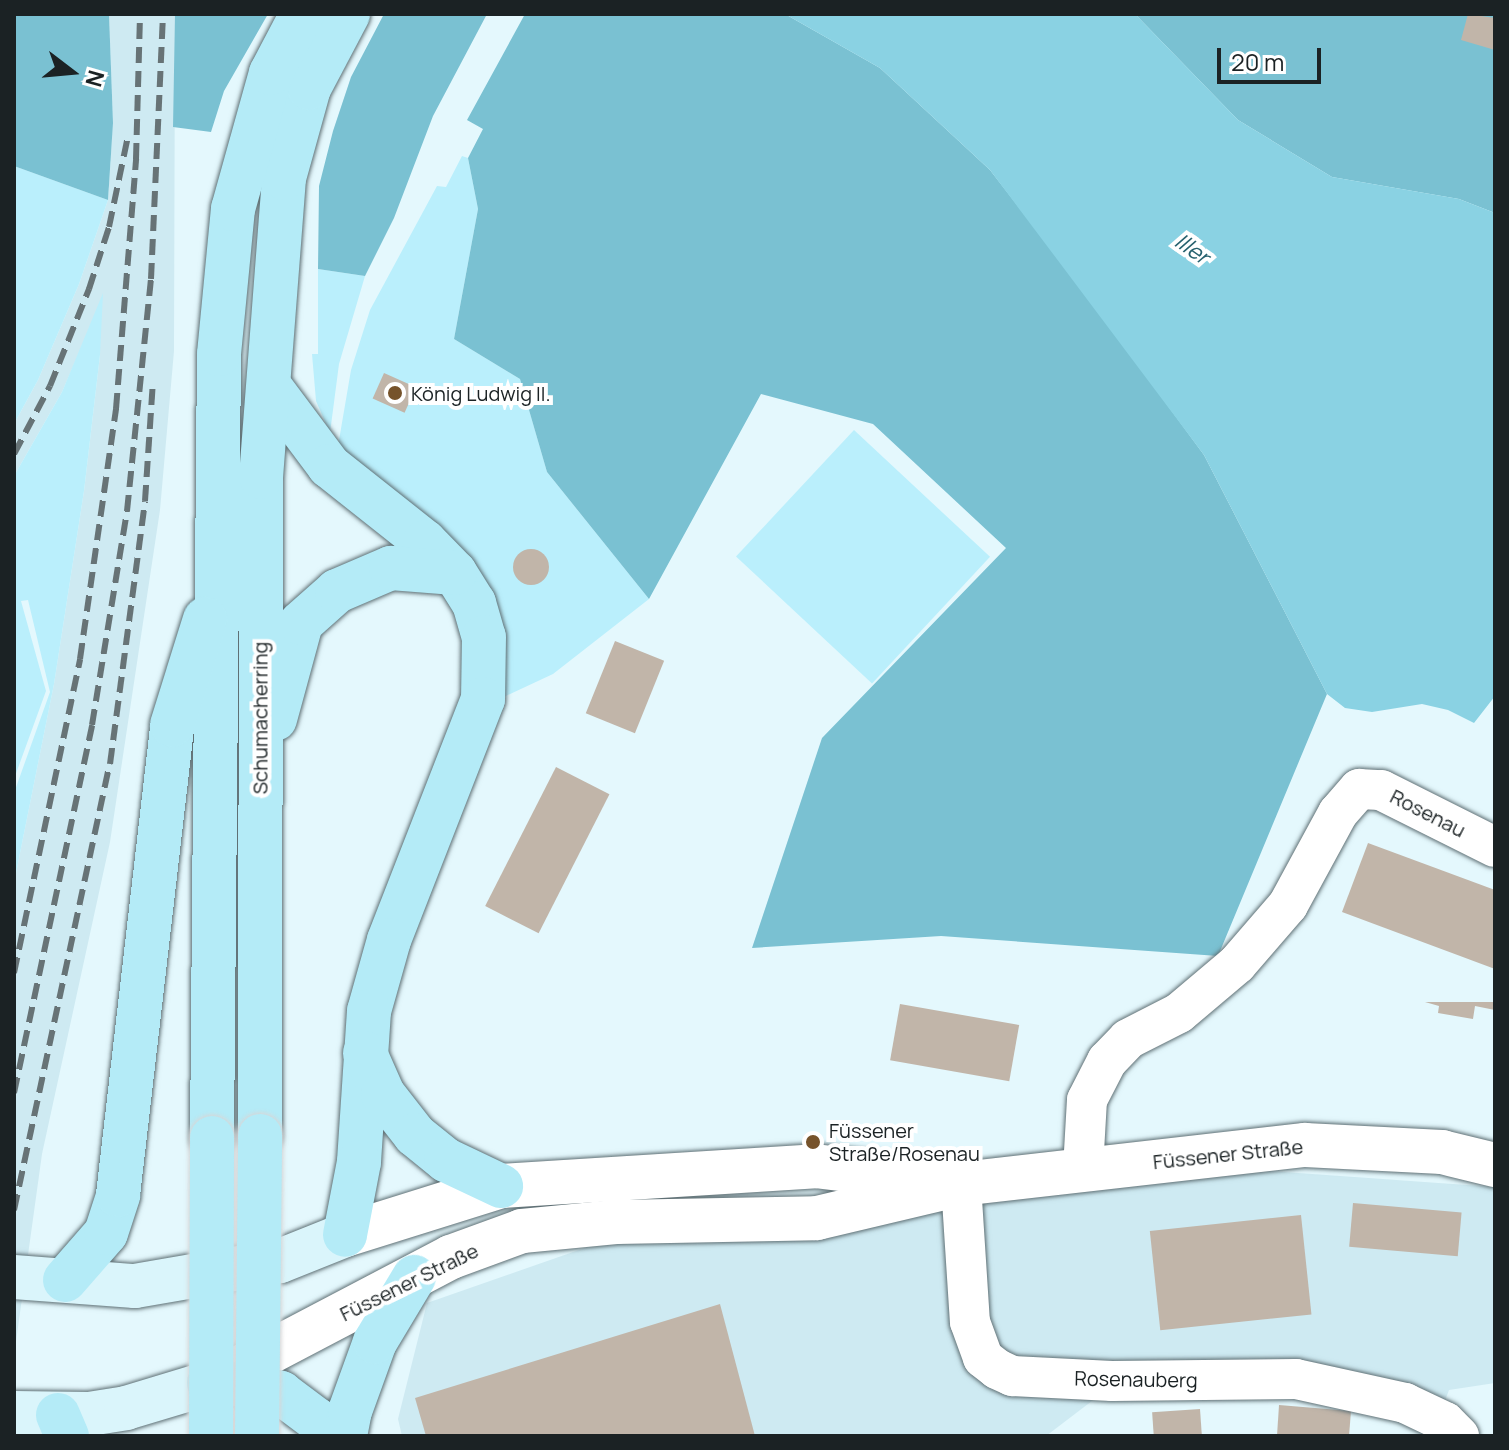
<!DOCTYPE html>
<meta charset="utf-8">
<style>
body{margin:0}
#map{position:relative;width:1509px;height:1450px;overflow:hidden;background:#e4f8fd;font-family:Manrope,sans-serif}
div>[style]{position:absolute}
.built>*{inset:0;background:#ceeaf2}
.green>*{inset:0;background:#baeffc;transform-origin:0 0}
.forest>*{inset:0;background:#7ac1d2}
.water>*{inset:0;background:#8ad2e3}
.building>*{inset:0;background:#c1b5a9;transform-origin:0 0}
.round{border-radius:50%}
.roads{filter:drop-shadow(0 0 2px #5f7075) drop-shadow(0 0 2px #5f7075)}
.minor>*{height:40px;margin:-20px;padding:0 20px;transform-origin:20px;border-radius:20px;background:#fff}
.tertiary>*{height:44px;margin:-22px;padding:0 22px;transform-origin:22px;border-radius:22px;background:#fff}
.secondary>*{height:44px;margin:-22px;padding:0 22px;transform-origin:22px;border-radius:22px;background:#daf5fb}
.primary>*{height:44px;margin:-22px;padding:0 22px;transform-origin:22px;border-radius:22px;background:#b4ebf7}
.rail>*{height:6px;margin-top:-3px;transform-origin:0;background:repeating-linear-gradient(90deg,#677376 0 16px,transparent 0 24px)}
.bridges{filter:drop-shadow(0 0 2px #d6d7d8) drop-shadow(0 0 2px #d6d7d8)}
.primary-bridge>*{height:44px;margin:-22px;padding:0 22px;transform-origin:22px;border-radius:22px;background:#b4ebf7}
.dots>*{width:22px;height:22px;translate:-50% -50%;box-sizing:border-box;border:4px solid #fff;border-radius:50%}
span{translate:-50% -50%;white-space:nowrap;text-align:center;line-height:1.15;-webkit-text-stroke:8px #fff;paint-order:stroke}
.poi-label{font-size:20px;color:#1b2224}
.left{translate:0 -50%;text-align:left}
.street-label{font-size:20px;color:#1b2224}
.water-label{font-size:22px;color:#26616e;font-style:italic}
.frame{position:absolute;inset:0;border:16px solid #1b2224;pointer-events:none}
.north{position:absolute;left:32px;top:32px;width:80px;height:80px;-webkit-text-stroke:6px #fff;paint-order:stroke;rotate:106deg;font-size:22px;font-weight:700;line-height:32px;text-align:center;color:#1b2224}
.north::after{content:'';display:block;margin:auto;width:28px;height:36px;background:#1b2224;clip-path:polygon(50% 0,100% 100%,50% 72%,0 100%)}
.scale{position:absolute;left:1217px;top:48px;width:104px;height:36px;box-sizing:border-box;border:4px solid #1b2224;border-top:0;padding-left:10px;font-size:24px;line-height:28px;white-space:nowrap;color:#1b2224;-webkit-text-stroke:6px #fff;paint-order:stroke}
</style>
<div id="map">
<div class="built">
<i style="clip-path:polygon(109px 14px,175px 14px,174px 351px,160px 510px,110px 842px,42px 1154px,14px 1356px,14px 883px,54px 684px,84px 491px,100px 355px,81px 348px,62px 392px,14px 476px,14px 424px,38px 380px,79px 284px,108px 200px,113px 123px)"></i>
<i style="clip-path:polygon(1269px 1171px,1495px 1187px,1495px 1383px,1449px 1390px,1432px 1436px,1425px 1436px,1395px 1418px,1314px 1393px,1109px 1388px,1046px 1436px,402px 1436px,398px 1419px,427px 1303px,616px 1237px,959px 1198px)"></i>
</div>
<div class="green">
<i style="clip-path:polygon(462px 156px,468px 158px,478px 209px,454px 339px,520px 379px,547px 472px,649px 599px,553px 674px,497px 700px,500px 668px,337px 452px,351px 370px,370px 310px,437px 186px,446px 187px)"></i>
<i style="clip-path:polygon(14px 166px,108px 200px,79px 284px,38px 380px,14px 424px)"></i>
<i style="clip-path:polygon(318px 269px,365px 276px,339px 364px,330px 433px,316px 401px,312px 354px,318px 354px)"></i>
<i style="clip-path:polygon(103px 293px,100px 355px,84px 491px,54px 684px,14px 883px,14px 793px,50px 692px,28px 600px,21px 601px,46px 691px,14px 779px,14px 476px,62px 392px)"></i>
<i style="left:854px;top:430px;width:186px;height:173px;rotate:43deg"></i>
</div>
<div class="forest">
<i style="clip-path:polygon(14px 14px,109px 14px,113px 123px,108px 200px,14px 166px)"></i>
<i style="clip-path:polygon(175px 14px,268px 14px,224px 91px,211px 132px,173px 127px)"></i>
<i style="clip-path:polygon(384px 14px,487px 14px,433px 116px,394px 218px,365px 276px,318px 269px,319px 186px,333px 131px,351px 77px)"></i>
<i style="clip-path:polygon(525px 14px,785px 14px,880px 68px,990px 170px,1079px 285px,1204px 455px,1327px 694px,1218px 956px,941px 936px,752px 948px,822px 738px,1006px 548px,873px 424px,761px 394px,649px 599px,547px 472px,520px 379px,454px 339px,478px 209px,468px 158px,483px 129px,467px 120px)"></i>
<i style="clip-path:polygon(1135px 14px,1495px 14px,1495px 213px,1459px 199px,1332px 177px,1238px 120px)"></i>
</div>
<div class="water">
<i style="clip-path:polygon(785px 14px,1135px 14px,1238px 120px,1332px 177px,1459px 199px,1495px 213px,1495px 696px,1474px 723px,1448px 710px,1422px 704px,1372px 712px,1345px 708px,1327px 694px,1204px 455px,990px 170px,880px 68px)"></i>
</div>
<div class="building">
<i style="clip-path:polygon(1468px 14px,1495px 18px,1495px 50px,1461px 40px)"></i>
<i style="left:384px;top:373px;width:35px;height:28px;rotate:24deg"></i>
<i class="round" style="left:513px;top:549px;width:36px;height:36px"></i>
<i style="left:615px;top:641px;width:53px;height:78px;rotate:22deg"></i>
<i style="left:556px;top:767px;width:60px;height:156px;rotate:27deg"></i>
<i style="clip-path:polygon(1368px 843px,1495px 890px,1495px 969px,1342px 912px)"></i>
<i style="clip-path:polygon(1425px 1002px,1495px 1002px,1495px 1010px,1475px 1006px,1473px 1019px,1438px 1013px,1439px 1006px)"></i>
<i style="left:900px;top:1004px;width:121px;height:57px;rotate:10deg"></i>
<i style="left:1353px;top:1203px;width:109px;height:44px;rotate:5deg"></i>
<i style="left:1301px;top:1215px;width:100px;height:152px;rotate:84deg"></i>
<i style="clip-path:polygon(720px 1304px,755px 1436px,426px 1436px,415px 1398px)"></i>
<i style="clip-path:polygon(1279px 1405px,1351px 1411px,1349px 1436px,1277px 1436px)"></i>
<i style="left:1200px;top:1409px;width:27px;height:48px;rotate:86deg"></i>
</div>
<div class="roads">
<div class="minor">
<i style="left:1083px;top:1169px;width:69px;rotate:-86.7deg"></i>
<i style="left:1087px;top:1100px;width:44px;rotate:-62.9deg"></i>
<i style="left:1107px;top:1061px;width:30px;rotate:-46deg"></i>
<i style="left:1128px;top:1039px;width:57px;rotate:-27deg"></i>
<i style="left:1179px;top:1013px;width:76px;rotate:-40.2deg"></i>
<i style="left:1237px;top:964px;width:78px;rotate:-49.2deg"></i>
<i style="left:1288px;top:905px;width:105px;rotate:-61.5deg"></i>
<i style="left:1338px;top:813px;width:32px;rotate:-49deg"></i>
<i style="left:1359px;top:789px;width:22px;rotate:3deg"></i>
<i style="left:1381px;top:790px;width:127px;rotate:26.6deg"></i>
<i style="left:961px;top:1184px;width:138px;rotate:86.3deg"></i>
<i style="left:970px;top:1322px;width:38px;rotate:70deg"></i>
<i style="left:983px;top:1358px;width:18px;rotate:38deg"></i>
<i style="left:997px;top:1369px;width:17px;rotate:25deg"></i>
<i style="left:1012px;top:1376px;width:100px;rotate:2.9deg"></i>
<i style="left:1112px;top:1381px;width:184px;rotate:-0.6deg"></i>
<i style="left:1296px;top:1379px;width:112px;rotate:12.4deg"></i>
<i style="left:1405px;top:1403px;width:44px;rotate:25.4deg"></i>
<i style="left:1445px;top:1422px;width:20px;rotate:45deg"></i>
</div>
<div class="tertiary">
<i style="left:345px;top:1235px;width:164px;rotate:-17.4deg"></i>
<i style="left:501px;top:1186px;width:315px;rotate:-3.6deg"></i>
<i style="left:815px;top:1166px;width:117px;rotate:6.9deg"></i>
<i style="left:226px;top:1375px;width:254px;rotate:-27.7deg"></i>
<i style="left:451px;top:1257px;width:76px;rotate:-20.1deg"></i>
<i style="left:522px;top:1231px;width:94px;rotate:-5.5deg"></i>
<i style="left:616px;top:1222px;width:201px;rotate:-1.1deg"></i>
<i style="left:817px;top:1218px;width:148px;rotate:-13.3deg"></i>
<i style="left:961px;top:1184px;width:346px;rotate:-6.5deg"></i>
<i style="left:1305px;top:1145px;width:137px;rotate:2.9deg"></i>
<i style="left:1442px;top:1152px;width:55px;rotate:13.8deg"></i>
</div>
<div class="secondary">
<i style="left:14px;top:1277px;width:121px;rotate:4.3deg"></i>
<i style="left:135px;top:1286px;width:147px;rotate:-9.8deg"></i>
<i style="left:280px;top:1261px;width:70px;rotate:-21.8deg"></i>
<i style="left:14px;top:1413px;width:75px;rotate:0.8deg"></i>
<i style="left:89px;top:1414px;width:37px;rotate:-9deg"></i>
<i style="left:126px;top:1408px;width:87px;rotate:-16.8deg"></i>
</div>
<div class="primary">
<i style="left:270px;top:387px;width:99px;rotate:53.2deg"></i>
<i style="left:329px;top:466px;width:122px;rotate:38.4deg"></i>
<i style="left:425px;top:542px;width:43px;rotate:45.9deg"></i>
<i style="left:455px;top:573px;width:36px;rotate:58deg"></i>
<i style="left:474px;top:603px;width:35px;rotate:74deg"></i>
<i style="left:484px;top:637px;width:62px;rotate:90.9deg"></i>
<i style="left:483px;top:699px;width:259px;rotate:111.3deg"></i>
<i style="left:389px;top:940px;width:74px;rotate:105.7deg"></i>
<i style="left:369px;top:1011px;width:151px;rotate:93.8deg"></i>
<i style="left:359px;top:1162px;width:74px;rotate:100.9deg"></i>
<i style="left:275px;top:719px;width:99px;rotate:-74.8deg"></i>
<i style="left:301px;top:623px;width:48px;rotate:-41.6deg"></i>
<i style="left:337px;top:591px;width:59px;rotate:-23.1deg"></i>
<i style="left:391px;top:568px;width:64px;rotate:4.5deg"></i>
<i style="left:365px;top:1053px;width:45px;rotate:66.3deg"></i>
<i style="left:383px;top:1094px;width:52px;rotate:52deg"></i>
<i style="left:415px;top:1135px;width:40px;rotate:39deg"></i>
<i style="left:446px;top:1160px;width:61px;rotate:25.3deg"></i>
<i style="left:260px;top:1136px;width:659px;rotate:-89.91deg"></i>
<i style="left:261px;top:477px;width:300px;rotate:-85.6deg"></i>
<i style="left:284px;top:178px;width:93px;rotate:-74.5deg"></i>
<i style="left:309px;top:88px;width:84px;rotate:-62.2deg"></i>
<i style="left:212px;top:1138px;width:784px;rotate:-89.49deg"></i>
<i style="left:219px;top:354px;width:146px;rotate:-84.5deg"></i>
<i style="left:233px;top:209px;width:141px;rotate:-74.4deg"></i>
<i style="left:271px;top:73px;width:67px;rotate:-62.3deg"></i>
<i style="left:65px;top:1280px;width:62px;rotate:-48.9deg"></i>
<i style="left:106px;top:1233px;width:40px;rotate:-72deg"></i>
<i style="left:118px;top:1195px;width:473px;rotate:-83.4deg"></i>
<i style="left:172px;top:725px;width:111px;rotate:-72.7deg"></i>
<i style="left:209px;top:1383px;width:41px;rotate:2.8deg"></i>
<i style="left:250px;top:1385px;width:32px;rotate:14deg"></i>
<i style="left:281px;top:1393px;width:45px;rotate:36.9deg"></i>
<i style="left:317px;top:1420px;width:19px;rotate:58deg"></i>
<i style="left:58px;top:1415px;width:23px;rotate:67deg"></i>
<i style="left:345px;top:1436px;width:25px;rotate:-79deg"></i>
<i style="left:350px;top:1411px;width:73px;rotate:-70.1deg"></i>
<i style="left:375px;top:1342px;width:76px;rotate:-59deg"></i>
</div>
</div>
<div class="rail">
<i style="left:14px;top:454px;width:77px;rotate:-62.1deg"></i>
<i style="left:50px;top:386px;width:105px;rotate:-68.1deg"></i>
<i style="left:89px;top:289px;width:65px;rotate:-72.1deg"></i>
<i style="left:109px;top:227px;width:93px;rotate:-78.2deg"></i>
<i style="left:14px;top:973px;width:321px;rotate:-78.1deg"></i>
<i style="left:80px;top:659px;width:253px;rotate:-81.8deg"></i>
<i style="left:116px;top:409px;width:251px;rotate:-85.4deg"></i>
<i style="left:136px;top:159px;width:145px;rotate:-88.4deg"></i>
<i style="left:14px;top:1093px;width:376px;rotate:-78deg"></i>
<i style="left:92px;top:725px;width:217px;rotate:-80.7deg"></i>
<i style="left:127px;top:511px;width:233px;rotate:-84.1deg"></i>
<i style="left:151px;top:279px;width:265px;rotate:-87.4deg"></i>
<i style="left:14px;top:1210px;width:456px;rotate:-77.9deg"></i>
<i style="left:110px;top:764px;width:265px;rotate:-82.4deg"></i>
<i style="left:145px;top:501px;width:119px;rotate:-86.2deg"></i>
</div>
<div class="bridges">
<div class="primary-bridge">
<i style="left:211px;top:1436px;width:298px;rotate:-89.8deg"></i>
<i style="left:257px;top:1436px;width:300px;rotate:-89.4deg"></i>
</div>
</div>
<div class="dots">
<i style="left:395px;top:393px;background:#76532b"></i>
<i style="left:813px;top:1142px;background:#76532b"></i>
</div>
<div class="poi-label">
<span class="left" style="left:411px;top:393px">König Ludwig II.</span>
<span class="left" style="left:829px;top:1142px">Füssener<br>Straße/Rosenau</span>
</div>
<div class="street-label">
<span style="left:260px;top:718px;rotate:-90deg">Schumacherring</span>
<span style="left:1428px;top:813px;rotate:27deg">Rosenau</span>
<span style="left:1228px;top:1154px;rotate:-6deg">Füssener Straße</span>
<span style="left:409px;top:1282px;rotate:-26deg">Füssener Straße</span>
<span style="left:1136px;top:1379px;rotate:1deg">Rosenauberg</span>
</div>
<div class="water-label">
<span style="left:1192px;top:249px;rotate:35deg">Iller</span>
</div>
<div class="frame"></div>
<div class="north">N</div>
<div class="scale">20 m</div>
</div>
